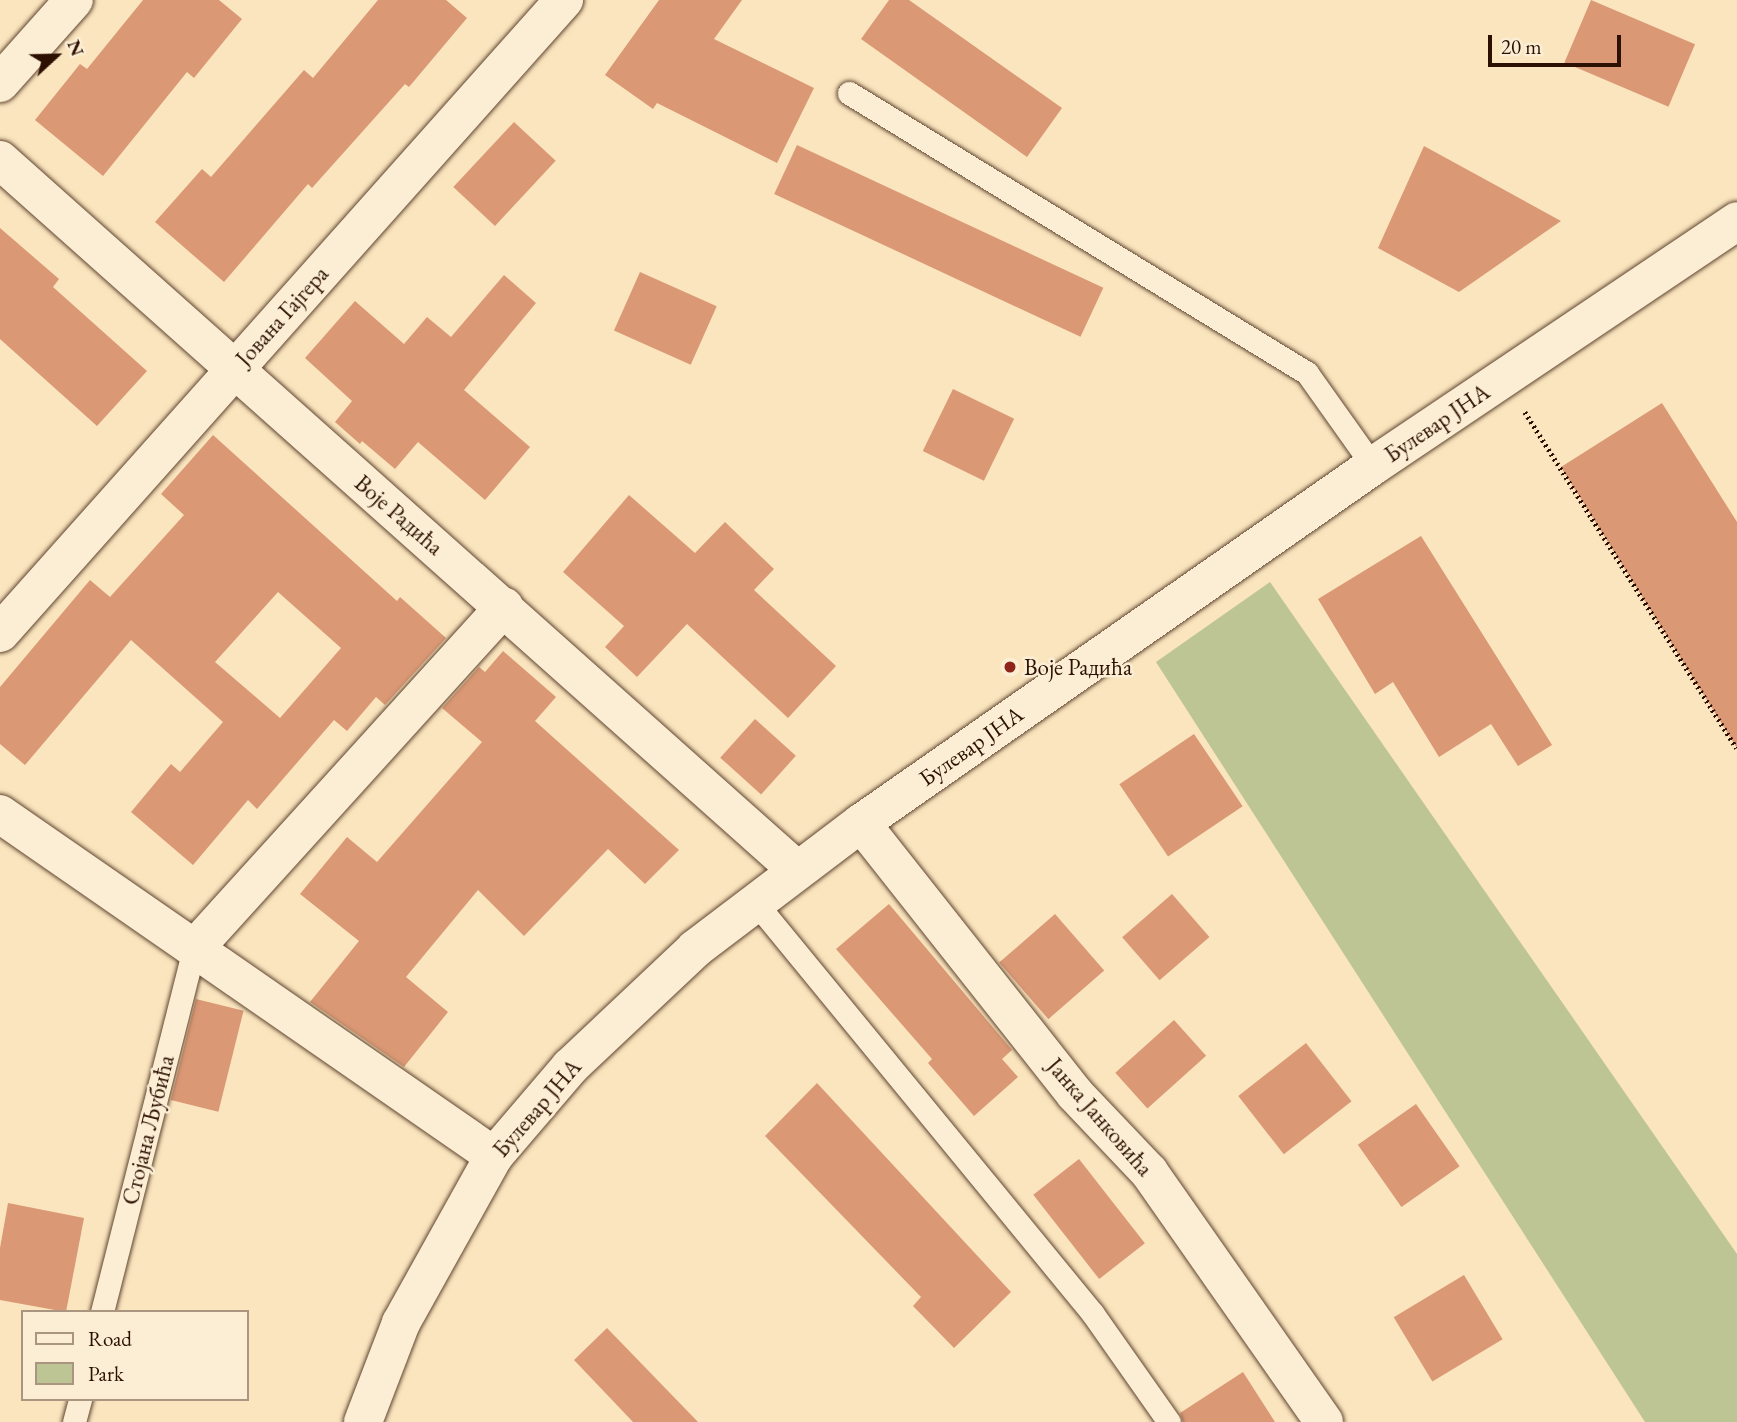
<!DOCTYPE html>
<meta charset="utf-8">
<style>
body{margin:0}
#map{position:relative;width:1737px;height:1422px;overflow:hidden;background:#fae5be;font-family:"EB Garamond",serif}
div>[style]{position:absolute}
.green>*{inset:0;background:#bcc593}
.building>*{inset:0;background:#da9875;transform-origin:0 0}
.path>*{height:4.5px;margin-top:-2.25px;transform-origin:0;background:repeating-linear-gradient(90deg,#2c1001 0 2px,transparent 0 5.5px)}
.roads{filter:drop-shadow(0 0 2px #604530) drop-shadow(0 0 2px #604530)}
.lane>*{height:23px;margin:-11.5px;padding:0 11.5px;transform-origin:11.5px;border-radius:11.5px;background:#fceed5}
.street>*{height:38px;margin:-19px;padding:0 19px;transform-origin:19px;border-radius:19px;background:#fceed5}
.secondary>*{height:38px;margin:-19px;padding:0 19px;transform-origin:19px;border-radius:19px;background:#fceed5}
.dots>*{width:19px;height:19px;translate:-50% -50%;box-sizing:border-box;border:4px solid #fceed5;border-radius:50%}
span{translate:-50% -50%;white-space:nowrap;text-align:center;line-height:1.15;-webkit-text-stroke:5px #fceed5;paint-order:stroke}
.street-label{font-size:23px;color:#2c1001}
.poi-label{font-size:23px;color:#2c1001}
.left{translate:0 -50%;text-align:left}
.legend{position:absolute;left:21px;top:1310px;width:228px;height:91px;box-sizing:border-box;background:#fceed5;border:2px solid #a99580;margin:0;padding:9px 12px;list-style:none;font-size:21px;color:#2c1001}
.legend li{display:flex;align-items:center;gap:14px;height:35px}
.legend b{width:35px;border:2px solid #a99580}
.north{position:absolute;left:21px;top:21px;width:70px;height:70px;-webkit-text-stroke:5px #fceed5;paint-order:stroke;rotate:68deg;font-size:19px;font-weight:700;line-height:28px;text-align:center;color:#2c1001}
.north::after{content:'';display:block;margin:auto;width:24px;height:32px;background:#2c1001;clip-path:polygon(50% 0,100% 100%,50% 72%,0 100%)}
.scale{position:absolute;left:1488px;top:35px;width:133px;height:32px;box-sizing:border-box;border:4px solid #2c1001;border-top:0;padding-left:9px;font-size:21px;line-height:24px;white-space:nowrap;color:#2c1001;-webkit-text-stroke:5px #fceed5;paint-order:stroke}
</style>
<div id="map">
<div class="green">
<i style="clip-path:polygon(1270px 582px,1737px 1254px,1737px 1422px,1645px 1422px,1156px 662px)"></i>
</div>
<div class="building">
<i style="clip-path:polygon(143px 0,219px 0,242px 19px,194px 78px,187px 72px,103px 176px,35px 120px,80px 64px,87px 69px)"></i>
<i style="clip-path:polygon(378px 0,446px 0,467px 18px,409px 87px,405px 84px,312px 188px,308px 184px,224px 282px,155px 222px,202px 169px,211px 177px,304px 70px,313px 78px)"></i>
<i style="clip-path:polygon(659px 0,742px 0,714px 39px,814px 88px,777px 163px,657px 103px,653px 109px,605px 75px)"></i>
<i style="clip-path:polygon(889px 0,909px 0,1062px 108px,1027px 157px,861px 39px)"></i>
<i style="left:1591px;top:0;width:113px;height:68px;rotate:23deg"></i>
<i style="left:514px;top:122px;width:57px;height:89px;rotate:43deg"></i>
<i style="left:797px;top:145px;width:338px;height:54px;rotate:25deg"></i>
<i style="clip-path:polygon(1424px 146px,1561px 221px,1459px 292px,1378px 248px)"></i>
<i style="clip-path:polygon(0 228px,59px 279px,53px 287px,147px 371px,97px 426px,0 339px)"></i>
<i style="left:640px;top:272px;width:84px;height:64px;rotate:24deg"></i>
<i style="clip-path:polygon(504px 275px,536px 303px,464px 390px,530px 447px,485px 500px,418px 442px,395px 469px,362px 441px,360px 444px,335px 422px,352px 401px,305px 358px,355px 301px,404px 344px,427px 317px,451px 337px)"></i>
<i style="left:953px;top:389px;width:68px;height:69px;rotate:26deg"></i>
<i style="clip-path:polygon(1662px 403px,1737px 522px,1737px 748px,1561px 467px)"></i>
<i style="clip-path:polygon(evenodd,213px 435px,397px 601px,400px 597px,446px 638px,385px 705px,376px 697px,347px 731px,334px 720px,257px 809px,248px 800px,193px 865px,131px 812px,171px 764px,180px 772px,223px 722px,131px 640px,25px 765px,0 744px,0 687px,90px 580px,110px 597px,184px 515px,161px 494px,213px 435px,278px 592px,341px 648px,280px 718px,215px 662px,278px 592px)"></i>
<i style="clip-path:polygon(629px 495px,695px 553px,725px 522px,774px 569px,754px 590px,836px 666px,788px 718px,687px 624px,637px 677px,605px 647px,624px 626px,563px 572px)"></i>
<i style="clip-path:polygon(1421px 536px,1552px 745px,1518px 766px,1491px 724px,1439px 757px,1393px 682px,1375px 694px,1318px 599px)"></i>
<i style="clip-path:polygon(503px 651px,556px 697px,535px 721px,679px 850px,645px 884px,608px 849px,524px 936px,478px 890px,406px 977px,448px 1012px,404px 1067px,310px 1002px,359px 941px,300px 894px,347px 837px,377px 862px,482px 742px,442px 708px,479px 667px,485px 672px)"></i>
<i style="left:755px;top:719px;width:55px;height:52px;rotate:42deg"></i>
<i style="left:1194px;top:734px;width:87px;height:90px;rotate:56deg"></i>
<i style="left:1172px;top:894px;width:57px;height:66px;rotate:49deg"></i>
<i style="clip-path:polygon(889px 904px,1012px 1050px,1002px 1059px,1018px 1077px,974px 1116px,928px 1063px,932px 1059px,836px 949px)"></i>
<i style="left:1055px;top:914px;width:75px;height:74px;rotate:49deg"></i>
<i style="left:196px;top:999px;width:49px;height:104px;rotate:14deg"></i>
<i style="left:1174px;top:1020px;width:48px;height:79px;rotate:48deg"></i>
<i style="left:1306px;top:1043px;width:74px;height:86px;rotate:52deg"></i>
<i style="clip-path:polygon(817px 1083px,1011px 1292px,954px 1348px,913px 1306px,921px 1297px,765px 1136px)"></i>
<i style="left:1416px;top:1104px;width:76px;height:71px;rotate:55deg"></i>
<i style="left:1079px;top:1159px;width:107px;height:58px;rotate:52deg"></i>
<i style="clip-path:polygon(8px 1203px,84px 1218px,66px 1312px,0 1300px,0 1248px)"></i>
<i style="left:1464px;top:1275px;width:75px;height:82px;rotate:59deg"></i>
<i style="clip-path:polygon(607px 1328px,698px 1422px,633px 1422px,574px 1360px)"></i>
<i style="clip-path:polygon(1243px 1372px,1275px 1422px,1183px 1422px,1180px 1413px)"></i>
</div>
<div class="path">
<i style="left:1525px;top:412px;width:397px;rotate:57.8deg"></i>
</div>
<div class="roads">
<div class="lane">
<i style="left:849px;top:93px;width:537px;rotate:31.44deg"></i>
<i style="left:1307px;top:373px;width:114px;rotate:54.6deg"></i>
<i style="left:755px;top:902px;width:533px;rotate:50.63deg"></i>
<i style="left:1093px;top:1314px;width:132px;rotate:54.9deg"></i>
<i style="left:102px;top:1312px;width:374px;rotate:-75.8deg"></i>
<i style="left:74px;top:1422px;width:24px;rotate:-75deg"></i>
</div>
<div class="street">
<i style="left:0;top:83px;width:111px;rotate:-48.3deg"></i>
<i style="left:0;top:160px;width:1067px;rotate:41.7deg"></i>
<i style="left:0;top:633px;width:848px;rotate:-48.3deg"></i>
<i style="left:861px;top:823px;width:345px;rotate:51.7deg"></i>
<i style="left:1075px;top:1094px;width:108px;rotate:46.5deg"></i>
<i style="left:1149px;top:1172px;width:305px;rotate:55deg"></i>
<i style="left:194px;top:949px;width:462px;rotate:-47.8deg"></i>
</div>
<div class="secondary">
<i style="left:0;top:814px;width:601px;rotate:34.7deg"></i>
<i style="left:363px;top:1422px;width:106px;rotate:-69deg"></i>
<i style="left:401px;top:1323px;width:191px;rotate:-60.9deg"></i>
<i style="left:494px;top:1156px;width:117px;rotate:-49.5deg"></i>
<i style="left:570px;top:1067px;width:172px;rotate:-43.3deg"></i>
<i style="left:695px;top:949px;width:208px;rotate:-37.2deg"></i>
<i style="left:861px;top:823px;width:624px;rotate:-34.89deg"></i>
<i style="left:1373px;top:466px;width:439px;rotate:-33.9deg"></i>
</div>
</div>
<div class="dots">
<i style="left:1010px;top:667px;background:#8f2418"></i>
</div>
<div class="street-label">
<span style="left:282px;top:316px;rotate:-48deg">Јована Гајгера</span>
<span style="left:1437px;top:423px;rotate:-34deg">Булевар ЈНА</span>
<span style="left:399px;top:515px;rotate:41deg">Воје Радића</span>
<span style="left:971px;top:746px;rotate:-35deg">Булевар ЈНА</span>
<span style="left:537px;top:1108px;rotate:-49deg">Булевар ЈНА</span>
<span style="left:1100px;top:1117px;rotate:49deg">Јанка Јанковића</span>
<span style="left:148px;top:1130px;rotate:-76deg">Стојана Љубића</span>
</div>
<div class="poi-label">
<span class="left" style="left:1024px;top:667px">Воје Радића</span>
</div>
<ul class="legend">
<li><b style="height:9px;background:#fceed5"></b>Road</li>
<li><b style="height:19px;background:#bcc593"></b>Park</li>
</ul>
<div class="north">N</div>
<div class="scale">20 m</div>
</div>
